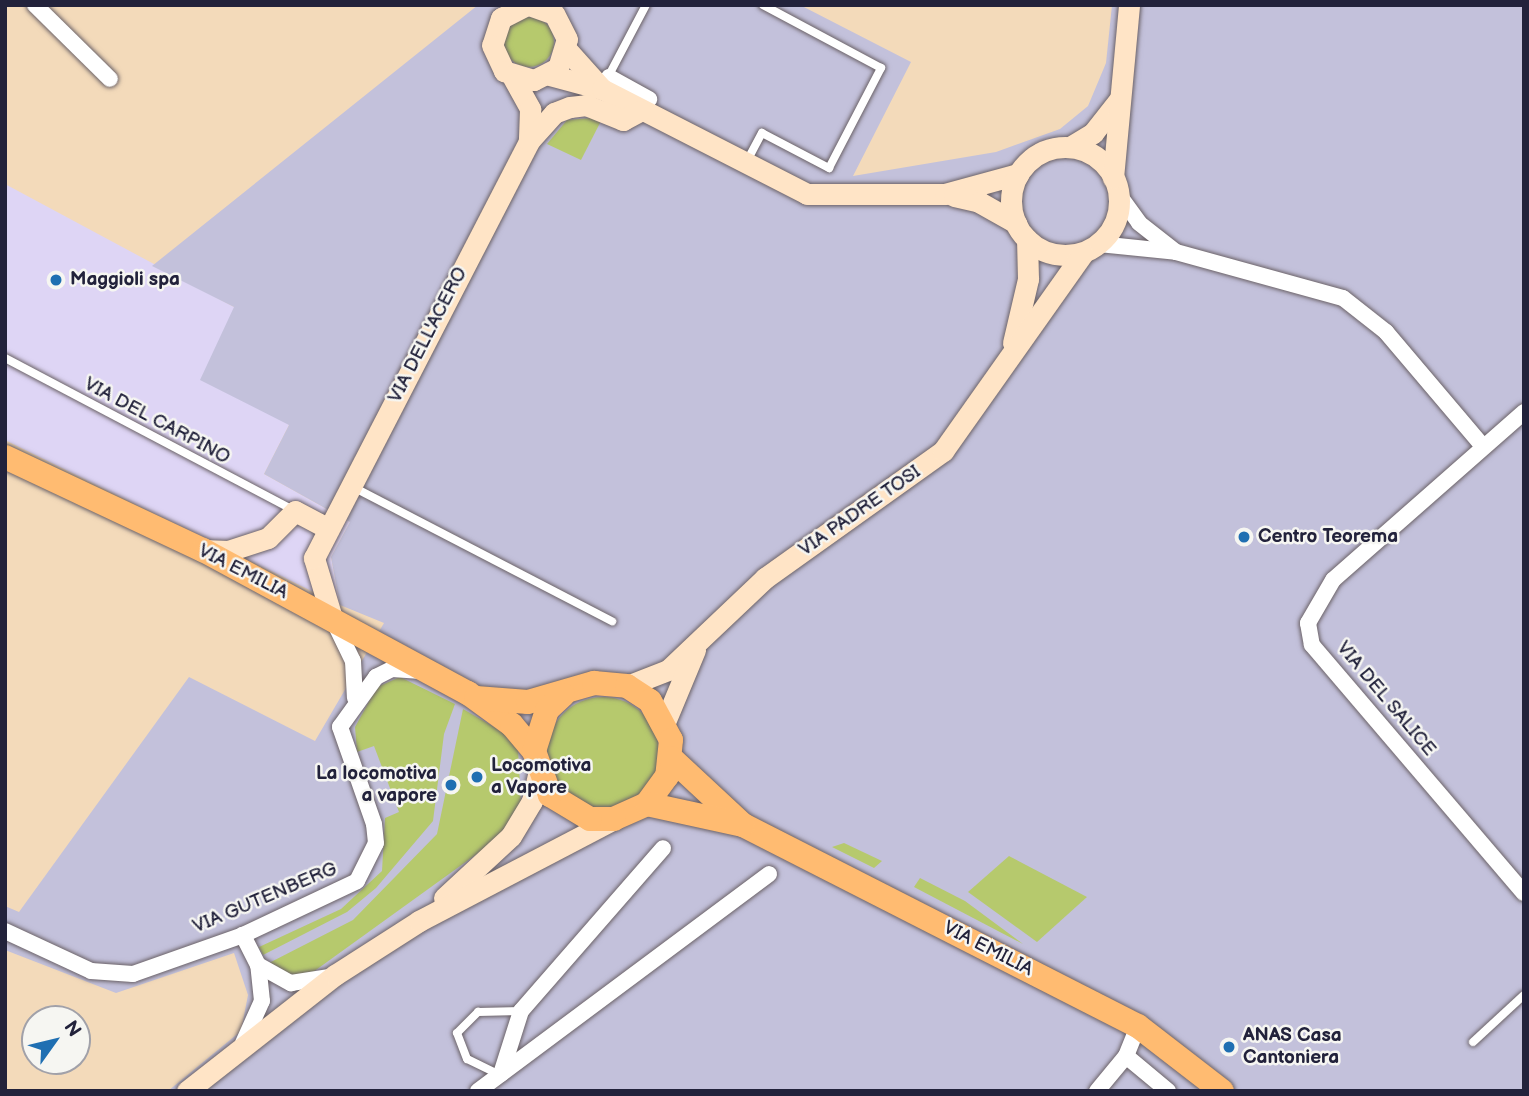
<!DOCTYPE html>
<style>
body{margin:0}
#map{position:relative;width:1529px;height:1096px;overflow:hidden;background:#f3daba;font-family:"Balsamiq Sans",sans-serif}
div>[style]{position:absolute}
.built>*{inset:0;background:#ded5f5}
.industrial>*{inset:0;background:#c3c1db}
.green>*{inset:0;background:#b6c96d}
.round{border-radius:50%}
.roads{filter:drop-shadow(0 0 2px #6b6267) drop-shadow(0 0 2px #6b6267)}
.lane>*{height:8px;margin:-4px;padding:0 4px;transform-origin:4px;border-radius:4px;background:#fff}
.street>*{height:16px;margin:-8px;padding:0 8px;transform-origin:8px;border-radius:8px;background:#fff}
.secondary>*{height:21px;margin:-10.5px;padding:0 10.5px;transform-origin:10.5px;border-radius:10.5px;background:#ffe4c6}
.secondary>.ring{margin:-10.5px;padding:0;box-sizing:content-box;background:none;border:21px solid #ffe4c6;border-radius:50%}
.primary>*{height:24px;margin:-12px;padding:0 12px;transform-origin:12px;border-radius:12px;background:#ffbb71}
.dots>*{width:19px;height:19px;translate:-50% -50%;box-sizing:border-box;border:4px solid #f6f6f2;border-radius:50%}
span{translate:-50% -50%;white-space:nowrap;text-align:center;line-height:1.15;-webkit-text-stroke:5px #f6f6f2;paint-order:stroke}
.poi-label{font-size:19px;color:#22223b;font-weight:700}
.left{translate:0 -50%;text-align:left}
.right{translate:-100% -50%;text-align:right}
.street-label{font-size:19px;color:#22223b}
.frame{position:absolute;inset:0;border:7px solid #22223b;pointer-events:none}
.north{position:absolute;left:21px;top:1005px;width:70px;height:70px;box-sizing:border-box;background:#f6f6f2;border:2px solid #a1a1a9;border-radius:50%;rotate:56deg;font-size:19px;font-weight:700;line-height:28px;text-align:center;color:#22223b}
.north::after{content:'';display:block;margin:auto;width:24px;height:32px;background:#1f6fb2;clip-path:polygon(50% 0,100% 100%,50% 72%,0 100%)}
</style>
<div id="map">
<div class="built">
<i style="clip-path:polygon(5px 184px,234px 307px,289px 425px,264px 474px,350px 522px,331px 557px,340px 605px,5px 440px)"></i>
</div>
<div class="industrial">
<i style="clip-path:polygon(478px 5px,800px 5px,911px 62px,853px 176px,996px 152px,1060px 129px,1088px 106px,1106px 63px,1112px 5px,1524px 5px,1524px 1091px,168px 1091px,241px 1031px,248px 995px,234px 953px,116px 993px,5px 950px,5px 906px,19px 912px,189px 677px,315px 741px,384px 623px,340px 605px,331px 557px,350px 522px,264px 474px,289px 425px,200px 380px,234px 307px,152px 266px)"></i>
</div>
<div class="green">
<i class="round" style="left:504px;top:17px;width:50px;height:50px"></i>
<i style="clip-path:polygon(591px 118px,601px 121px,581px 160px,547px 144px,567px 120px)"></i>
<i style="clip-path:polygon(400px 677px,455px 704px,444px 734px,433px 821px,376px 888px,347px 912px,263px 955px,259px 947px,341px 909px,382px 871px,385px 818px,399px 812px,374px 746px,357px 752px,355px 727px,377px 687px)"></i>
<i class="round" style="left:547px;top:697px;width:112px;height:112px"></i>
<i style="clip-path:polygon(463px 709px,508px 735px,518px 748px,521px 804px,499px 838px,302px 980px,267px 964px,353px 920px,437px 834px)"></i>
<i style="clip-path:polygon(844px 843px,882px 861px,874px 868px,832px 847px)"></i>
<i style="clip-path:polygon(1009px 856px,1087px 897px,1037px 942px,968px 892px)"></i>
<i style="clip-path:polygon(920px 878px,965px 901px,1023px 944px,914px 887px)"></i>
</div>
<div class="roads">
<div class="lane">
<i style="left:608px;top:77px;width:81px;rotate:-62.2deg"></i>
<i style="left:747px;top:161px;width:32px;rotate:-62deg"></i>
<i style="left:762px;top:133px;width:76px;rotate:27.6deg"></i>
<i style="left:829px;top:168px;width:113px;rotate:-62.5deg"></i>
<i style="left:881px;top:68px;width:134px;rotate:-151.9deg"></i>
<i style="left:5px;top:358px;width:324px;rotate:27.8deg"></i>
<i style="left:353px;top:487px;width:292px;rotate:27.4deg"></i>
<i style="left:1473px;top:1042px;width:69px;rotate:-42.7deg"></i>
<i style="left:498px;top:1074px;width:34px;rotate:-154deg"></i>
<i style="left:467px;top:1059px;width:28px;rotate:-111deg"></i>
<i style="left:457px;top:1033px;width:30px;rotate:-45deg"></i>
<i style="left:478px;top:1012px;width:43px;rotate:-1.3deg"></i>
</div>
<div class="street">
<i style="left:35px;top:5px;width:105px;rotate:44.6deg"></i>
<i style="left:609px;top:77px;width:46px;rotate:28.8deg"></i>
<i style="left:1119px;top:195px;width:34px;rotate:54deg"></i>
<i style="left:1139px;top:223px;width:47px;rotate:38.1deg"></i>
<i style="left:1099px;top:244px;width:77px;rotate:5.9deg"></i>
<i style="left:1176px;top:252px;width:173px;rotate:15.4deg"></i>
<i style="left:1343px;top:298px;width:55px;rotate:38.3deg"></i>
<i style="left:1386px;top:332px;width:148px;rotate:49.7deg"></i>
<i style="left:1524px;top:412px;width:254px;rotate:138.7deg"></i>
<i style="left:1333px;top:580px;width:50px;rotate:120.2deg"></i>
<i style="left:1308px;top:623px;width:22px;rotate:80deg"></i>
<i style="left:1312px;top:645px;width:326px;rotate:49.5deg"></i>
<i style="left:335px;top:624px;width:41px;rotate:64.1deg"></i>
<i style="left:353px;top:661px;width:37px;rotate:87deg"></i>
<i style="left:5px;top:931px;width:95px;rotate:24.9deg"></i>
<i style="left:91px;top:971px;width:42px;rotate:4.1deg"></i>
<i style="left:133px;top:974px;width:117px;rotate:-19.5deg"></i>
<i style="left:243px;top:935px;width:126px;rotate:-25.3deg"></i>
<i style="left:357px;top:881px;width:42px;rotate:-63.4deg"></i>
<i style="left:376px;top:843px;width:19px;rotate:-96deg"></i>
<i style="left:374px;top:824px;width:103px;rotate:-109.3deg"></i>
<i style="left:340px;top:727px;width:62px;rotate:-54.2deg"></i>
<i style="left:376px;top:677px;width:18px;rotate:-27deg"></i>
<i style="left:392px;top:669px;width:26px;rotate:4deg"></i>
<i style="left:258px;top:965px;width:38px;rotate:29deg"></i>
<i style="left:291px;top:983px;width:39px;rotate:-9deg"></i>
<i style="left:243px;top:1043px;width:46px;rotate:-65.7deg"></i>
<i style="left:262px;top:1001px;width:36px;rotate:-96deg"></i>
<i style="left:258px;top:965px;width:34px;rotate:-117deg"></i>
<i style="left:1126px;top:1056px;width:55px;rotate:39.8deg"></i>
<i style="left:501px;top:1074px;width:66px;rotate:-72.4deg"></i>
<i style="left:521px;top:1011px;width:216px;rotate:-48.9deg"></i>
<i style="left:478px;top:1091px;width:363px;rotate:-36.7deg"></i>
<i style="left:1097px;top:1091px;width:45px;rotate:-50.4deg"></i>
<i style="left:1126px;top:1056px;width:32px;rotate:-68deg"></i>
</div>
<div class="secondary">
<i style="left:527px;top:5px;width:29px;rotate:153deg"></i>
<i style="left:501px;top:18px;width:28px;rotate:108deg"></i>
<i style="left:492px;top:45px;width:29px;rotate:65deg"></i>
<i style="left:504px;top:71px;width:31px;rotate:17deg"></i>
<i style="left:534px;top:80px;width:27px;rotate:-27deg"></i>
<i style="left:558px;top:68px;width:30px;rotate:-73deg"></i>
<i style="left:567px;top:39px;width:28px;rotate:-117deg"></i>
<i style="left:554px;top:14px;width:27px;rotate:-160deg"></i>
<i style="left:567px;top:50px;width:52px;rotate:48.1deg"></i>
<i style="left:550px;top:75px;width:54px;rotate:15.1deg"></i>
<i style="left:602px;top:89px;width:230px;rotate:27.1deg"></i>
<i style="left:807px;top:194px;width:138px"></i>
<i style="left:945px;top:194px;width:76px;rotate:-15.3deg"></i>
<i style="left:512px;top:76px;width:38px;rotate:61deg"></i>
<i style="left:530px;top:109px;width:32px;rotate:92deg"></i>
<i style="left:1070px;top:147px;width:27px;rotate:-31deg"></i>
<i style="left:1093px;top:133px;width:42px;rotate:-51.8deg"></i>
<i class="ring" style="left:1011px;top:147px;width:87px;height:87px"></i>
<i style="left:1113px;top:178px;width:174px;rotate:-84.7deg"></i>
<i style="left:954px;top:196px;width:26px;rotate:13deg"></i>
<i style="left:979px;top:202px;width:43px;rotate:29.6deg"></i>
<i style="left:1013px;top:343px;width:66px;rotate:-76.8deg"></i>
<i style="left:1028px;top:279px;width:40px;rotate:-91.4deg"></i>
<i style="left:203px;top:550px;width:25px;rotate:2deg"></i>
<i style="left:228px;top:551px;width:42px;rotate:-18deg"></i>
<i style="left:268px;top:538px;width:38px;rotate:-45deg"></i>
<i style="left:295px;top:511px;width:38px;rotate:28deg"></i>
<i style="left:332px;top:618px;width:63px;rotate:-106.7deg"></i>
<i style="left:314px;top:558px;width:469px;rotate:-62.7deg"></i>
<i style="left:529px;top:141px;width:38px;rotate:-48deg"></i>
<i style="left:554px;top:113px;width:17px;rotate:-21deg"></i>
<i style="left:570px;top:107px;width:16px;rotate:-7deg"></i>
<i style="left:586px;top:105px;width:40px;rotate:22deg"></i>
<i style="left:623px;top:120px;width:19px;rotate:-28deg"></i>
<i style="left:627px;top:686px;width:44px;rotate:-21.3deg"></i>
<i style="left:668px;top:670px;width:134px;rotate:-43.5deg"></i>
<i style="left:765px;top:578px;width:219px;rotate:-35.5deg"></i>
<i style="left:943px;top:451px;width:242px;rotate:-54.7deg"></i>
<i style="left:665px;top:722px;width:78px;rotate:-67.4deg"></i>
<i style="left:444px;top:898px;width:91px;rotate:-42.8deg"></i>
<i style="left:511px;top:836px;width:41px;rotate:-59deg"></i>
<i style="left:532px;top:801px;width:27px;rotate:-77deg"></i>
<i style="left:187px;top:1091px;width:188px;rotate:-38.1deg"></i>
<i style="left:335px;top:975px;width:100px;rotate:-32.7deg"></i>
<i style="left:419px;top:921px;width:220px;rotate:-27.6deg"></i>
</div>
<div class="primary">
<i style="left:5px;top:457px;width:219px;rotate:25.2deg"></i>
<i style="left:203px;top:550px;width:301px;rotate:28.4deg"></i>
<i style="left:468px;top:693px;width:54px;rotate:36deg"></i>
<i style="left:512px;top:725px;width:34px;rotate:50deg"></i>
<i style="left:476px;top:698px;width:52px;rotate:4.4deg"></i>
<i style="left:528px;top:702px;width:69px;rotate:-16.1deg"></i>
<i style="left:594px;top:683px;width:33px;rotate:5deg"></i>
<i style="left:627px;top:686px;width:27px;rotate:33deg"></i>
<i style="left:650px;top:701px;width:44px;rotate:61.7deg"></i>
<i style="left:671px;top:740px;width:36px;rotate:96deg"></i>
<i style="left:667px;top:776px;width:34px;rotate:126deg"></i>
<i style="left:647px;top:804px;width:36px;rotate:156deg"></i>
<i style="left:614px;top:819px;width:24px;rotate:180deg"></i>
<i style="left:590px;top:819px;width:47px;rotate:-149deg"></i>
<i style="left:550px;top:795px;width:47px;rotate:-110deg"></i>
<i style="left:534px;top:751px;width:43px;rotate:-72.4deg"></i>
<i style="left:547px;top:710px;width:22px;rotate:-43deg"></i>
<i style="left:671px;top:758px;width:98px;rotate:42.9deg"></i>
<i style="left:743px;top:825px;width:443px;rotate:27deg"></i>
<i style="left:1138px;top:1026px;width:106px;rotate:37.7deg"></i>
<i style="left:647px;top:804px;width:98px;rotate:12.3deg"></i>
</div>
</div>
<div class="dots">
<i style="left:56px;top:280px;background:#1f6fb2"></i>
<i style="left:1244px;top:537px;background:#1f6fb2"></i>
<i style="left:477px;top:777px;background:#1f6fb2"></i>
<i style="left:451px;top:785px;background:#1f6fb2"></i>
<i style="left:1229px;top:1047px;background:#1f6fb2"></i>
</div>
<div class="poi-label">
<span class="left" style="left:70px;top:280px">Maggioli spa</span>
<span class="left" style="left:1258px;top:537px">Centro Teorema</span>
<span class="left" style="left:491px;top:777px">Locomotiva<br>a Vapore</span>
<span class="right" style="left:437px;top:785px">La locomotiva<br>a vapore</span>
<span class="left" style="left:1243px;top:1047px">ANAS Casa<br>Cantoniera</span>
</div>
<div class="street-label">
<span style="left:428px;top:335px;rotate:-63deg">VIA DELL'ACERO</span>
<span style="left:157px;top:421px;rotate:28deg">VIA DEL CARPINO</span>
<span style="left:860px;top:511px;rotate:-35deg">VIA PADRE TOSI</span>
<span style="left:243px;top:572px;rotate:27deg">VIA EMILIA</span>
<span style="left:1386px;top:699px;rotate:50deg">VIA DEL SALICE</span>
<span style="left:265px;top:898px;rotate:-23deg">VIA GUTENBERG</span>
<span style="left:988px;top:949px;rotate:27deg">VIA EMILIA</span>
</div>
<div class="frame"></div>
<div class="north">N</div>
</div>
